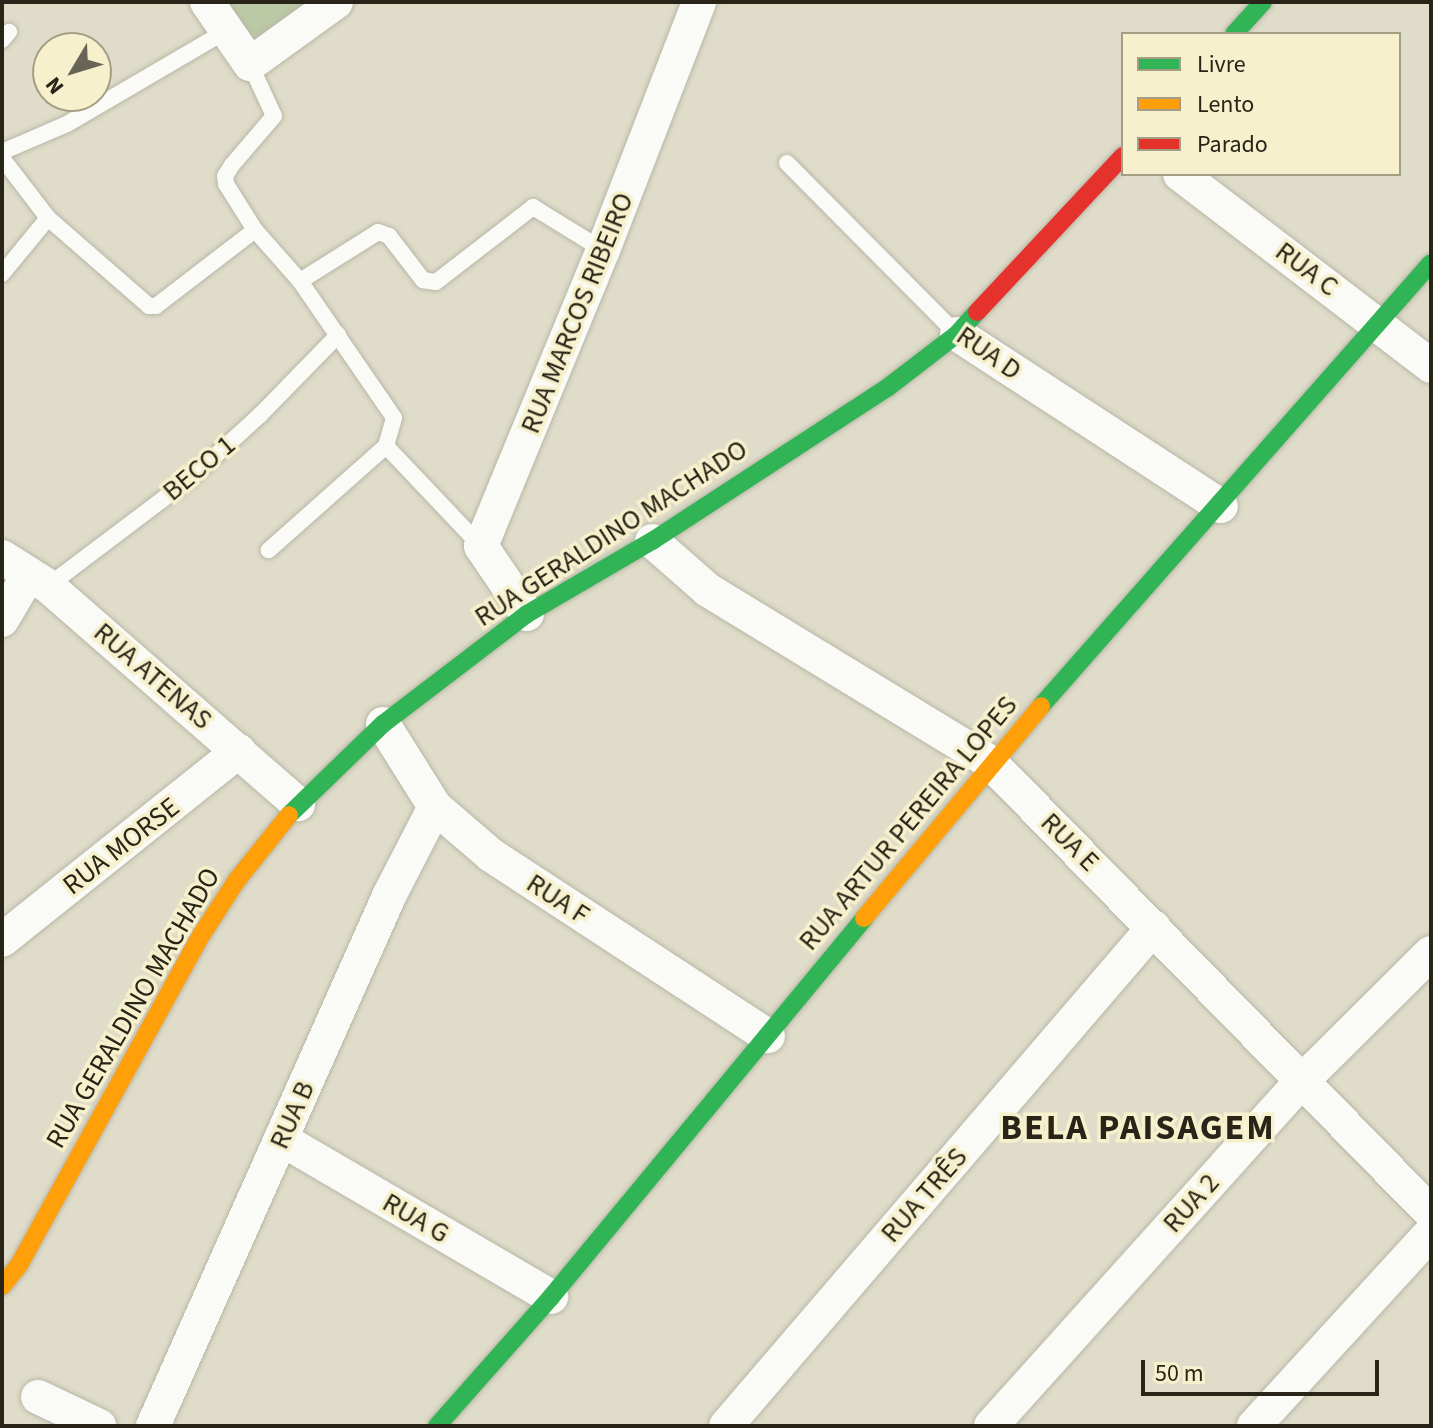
<!DOCTYPE html>
<meta charset="utf-8">
<style>
body{margin:0}
#map{position:relative;width:1433px;height:1428px;overflow:hidden;background:#dfdcc9;font-family:"Source Sans 3",sans-serif}
div>[style]{position:absolute}
.green>*{inset:0;background:#bcc9a5}
.roads{filter:drop-shadow(0 0 2px #b8b6a7) drop-shadow(0 0 2px #b8b6a7)}
.lane>*{height:16px;margin:-8px;padding:0 8px;transform-origin:8px;border-radius:8px;background:#fafaf7}
.street>*{height:34px;margin:-17px;padding:0 17px;transform-origin:17px;border-radius:17px;background:#fafaf7}
.fast>*{height:18px;margin:-9px;padding:0 9px;transform-origin:9px;border-radius:9px;background:#30b455}
.slow>*{height:18px;margin:-9px;padding:0 9px;transform-origin:9px;border-radius:9px;background:#ff9f0a}
.jam>*{height:18px;margin:-9px;padding:0 9px;transform-origin:9px;border-radius:9px;background:#e5322d}
span{translate:-50% -50%;white-space:nowrap;text-align:center;line-height:1.15;-webkit-text-stroke:7px #f7f0cc;paint-order:stroke}
.street-label{font-size:28px;color:#282518}
.district-label{font-size:36px;color:#282518;font-weight:700;letter-spacing:2px}
.frame{position:absolute;inset:0;border:4px solid #282518;pointer-events:none}
.legend{position:absolute;left:1121px;top:32px;width:280px;height:144px;box-sizing:border-box;background:#f7f0cc;border:2px solid #a49f84;margin:0;padding:10px 14px;list-style:none;font-size:24px;color:#282518}
.legend li{display:flex;align-items:center;gap:16px;height:40px}
.legend b{width:40px;border:2px solid #a49f84}
.north{position:absolute;left:32px;top:32px;width:80px;height:80px;box-sizing:border-box;background:#f7f0cc;border:2px solid #a49f84;border-radius:50%;rotate:232deg;font-size:22px;font-weight:700;line-height:32px;text-align:center;color:#282518}
.north::after{content:'';display:block;margin:auto;width:28px;height:36px;background:#686556;clip-path:polygon(50% 0,100% 100%,50% 72%,0 100%)}
.scale{position:absolute;left:1141px;top:1360px;width:238px;height:36px;box-sizing:border-box;border:4px solid #282518;border-top:0;padding-left:10px;font-size:24px;line-height:28px;white-space:nowrap;color:#282518;-webkit-text-stroke:6px #f7f0cc;paint-order:stroke}
</style>
<div id="map">
<div class="green">
<i style="clip-path:polygon(208px 2px,336px 2px,250px 64px)"></i>
</div>
<div class="roads">
<div class="lane">
<i style="left:2px;top:40px;width:11px;rotate:-49deg"></i>
<i style="left:250px;top:64px;width:57px;rotate:65.2deg"></i>
<i style="left:274px;top:116px;width:65px;rotate:130.6deg"></i>
<i style="left:232px;top:165px;width:13px;rotate:122deg"></i>
<i style="left:225px;top:176px;width:8px;rotate:83deg"></i>
<i style="left:226px;top:184px;width:54px;rotate:57.8deg"></i>
<i style="left:255px;top:230px;width:68px;rotate:48.6deg"></i>
<i style="left:300px;top:281px;width:166px;rotate:55.5deg"></i>
<i style="left:394px;top:418px;width:29px;rotate:106deg"></i>
<i style="left:386px;top:446px;width:157px;rotate:138.4deg"></i>
<i style="left:2px;top:152px;width:71px;rotate:-23.3deg"></i>
<i style="left:67px;top:124px;width:184px;rotate:-30.3deg"></i>
<i style="left:2px;top:158px;width:76px;rotate:52.5deg"></i>
<i style="left:48px;top:218px;width:134px;rotate:41.1deg"></i>
<i style="left:149px;top:306px;width:7px"></i>
<i style="left:156px;top:306px;width:125px;rotate:-37.5deg"></i>
<i style="left:787px;top:163px;width:238px;rotate:45.2deg"></i>
<i style="left:2px;top:274px;width:72px;rotate:-50.6deg"></i>
<i style="left:300px;top:281px;width:92px;rotate:-32.1deg"></i>
<i style="left:378px;top:232px;width:12px;rotate:20deg"></i>
<i style="left:389px;top:236px;width:56px;rotate:52.3deg"></i>
<i style="left:423px;top:280px;width:13px;rotate:9deg"></i>
<i style="left:436px;top:282px;width:123px;rotate:-37.7deg"></i>
<i style="left:533px;top:207px;width:82px;rotate:31.6deg"></i>
<i style="left:386px;top:446px;width:138px;rotate:46.5deg"></i>
<i style="left:48px;top:586px;width:179px;rotate:-37.1deg"></i>
<i style="left:191px;top:478px;width:93px;rotate:-42.4deg"></i>
<i style="left:260px;top:415px;width:112px;rotate:-45.7deg"></i>
</div>
<div class="street">
<i style="left:207px;top:2px;width:75px;rotate:55.3deg"></i>
<i style="left:250px;top:64px;width:106px;rotate:-35.8deg"></i>
<i style="left:1180px;top:174px;width:316px;rotate:37.4deg"></i>
<i style="left:957px;top:334px;width:315px;rotate:33.1deg"></i>
<i style="left:652px;top:541px;width:74px;rotate:41.2deg"></i>
<i style="left:708px;top:590px;width:332px;rotate:31.4deg"></i>
<i style="left:991px;top:763px;width:629px;rotate:45.64deg"></i>
<i style="left:2px;top:557px;width:54px;rotate:32.2deg"></i>
<i style="left:48px;top:586px;width:332px;rotate:41.1deg"></i>
<i style="left:527px;top:614px;width:82px;rotate:-124.1deg"></i>
<i style="left:481px;top:546px;width:320px;rotate:-67.6deg"></i>
<i style="left:603px;top:250px;width:266px;rotate:-68.8deg"></i>
<i style="left:2px;top:620px;width:53px;rotate:-59.6deg"></i>
<i style="left:383px;top:724px;width:98px;rotate:57.9deg"></i>
<i style="left:435px;top:807px;width:74px;rotate:40.6deg"></i>
<i style="left:491px;top:855px;width:331px;rotate:33.2deg"></i>
<i style="left:2px;top:940px;width:303px;rotate:-38.6deg"></i>
<i style="left:281px;top:1139px;width:313px;rotate:30.3deg"></i>
<i style="left:38px;top:1397px;width:68px;rotate:25.4deg"></i>
<i style="left:153px;top:1426px;width:582px;rotate:-65.99deg"></i>
<i style="left:390px;top:894px;width:98px;rotate:-62.7deg"></i>
<i style="left:726px;top:1426px;width:657px;rotate:-49.38deg"></i>
<i style="left:991px;top:1426px;width:466px;rotate:-48deg"></i>
<i style="left:1303px;top:1080px;width:180px;rotate:-44.8deg"></i>
<i style="left:1254px;top:1426px;width:262px;rotate:-47.5deg"></i>
</div>
<div class="fast">
<i style="left:1234px;top:34px;width:43px;rotate:-47.8deg"></i>
<i style="left:1041px;top:706px;width:590px;rotate:-48.64deg"></i>
<i style="left:289px;top:815px;width:131px;rotate:-44.1deg"></i>
<i style="left:383px;top:724px;width:181px;rotate:-37.4deg"></i>
<i style="left:527px;top:614px;width:145px;rotate:-30.3deg"></i>
<i style="left:652px;top:541px;width:280px;rotate:-33.1deg"></i>
<i style="left:887px;top:388px;width:88px;rotate:-37.6deg"></i>
<i style="left:957px;top:334px;width:30px;rotate:-48deg"></i>
<i style="left:437px;top:1426px;width:172px;rotate:-48.5deg"></i>
<i style="left:551px;top:1297px;width:492px;rotate:-50.4deg"></i>
</div>
<div class="slow">
<i style="left:864px;top:918px;width:276px;rotate:-50.1deg"></i>
<i style="left:2px;top:1286px;width:27px;rotate:-51deg"></i>
<i style="left:19px;top:1265px;width:378px;rotate:-61.1deg"></i>
<i style="left:202px;top:934px;width:64px;rotate:-57.1deg"></i>
<i style="left:237px;top:880px;width:83px;rotate:-51.3deg"></i>
</div>
<div class="jam">
<i style="left:977px;top:312px;width:214px;rotate:-46.9deg"></i>
</div>
</div>
<div class="street-label">
<span style="left:1307px;top:269px;rotate:37deg">RUA C</span>
<span style="left:577px;top:313px;rotate:-68deg">RUA MARCOS RIBEIRO</span>
<span style="left:989px;top:353px;rotate:35deg">RUA D</span>
<span style="left:199px;top:468px;rotate:-40deg">BECO 1</span>
<span style="left:611px;top:533px;rotate:-33deg">RUA GERALDINO MACHADO</span>
<span style="left:153px;top:676px;rotate:41deg">RUA ATENAS</span>
<span style="left:908px;top:823px;rotate:-50deg">RUA ARTUR PEREIRA LOPES</span>
<span style="left:1070px;top:842px;rotate:45deg">RUA E</span>
<span style="left:121px;top:846px;rotate:-38deg">RUA MORSE</span>
<span style="left:558px;top:899px;rotate:33deg">RUA F</span>
<span style="left:133px;top:1008px;rotate:-60deg">RUA GERALDINO MACHADO</span>
<span style="left:292px;top:1115px;rotate:-66deg">RUA B</span>
<span style="left:924px;top:1195px;rotate:-49deg">RUA TRÊS</span>
<span style="left:1191px;top:1203px;rotate:-48deg">RUA 2</span>
<span style="left:416px;top:1218px;rotate:30deg">RUA G</span>
</div>
<div class="district-label">
<span style="left:1138px;top:1128px">BELA PAISAGEM</span>
</div>
<div class="frame"></div>
<ul class="legend">
<li><b style="height:10px;background:#30b455"></b>Livre</li>
<li><b style="height:10px;background:#ff9f0a"></b>Lento</li>
<li><b style="height:10px;background:#e5322d"></b>Parado</li>
</ul>
<div class="north">N</div>
<div class="scale">50 m</div>
</div>
